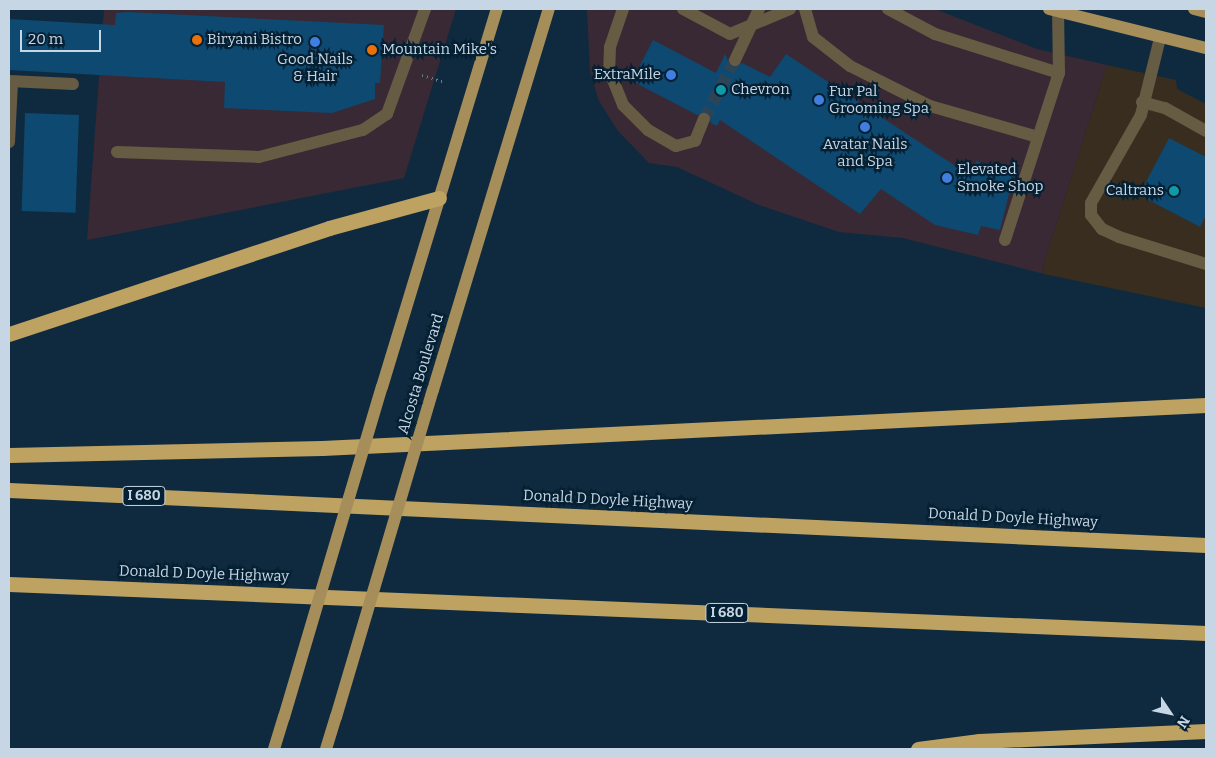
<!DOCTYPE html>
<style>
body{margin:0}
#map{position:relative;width:1215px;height:758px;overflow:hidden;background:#0f2a3e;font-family:Bitter,serif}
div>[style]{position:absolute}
.commercial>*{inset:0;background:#392934}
.industrial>*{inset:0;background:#382d1e}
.building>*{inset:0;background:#0d4971;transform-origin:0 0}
.minor-tunnel>*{height:12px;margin-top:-6px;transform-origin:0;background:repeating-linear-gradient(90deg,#2b4457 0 12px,transparent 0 18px)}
.path>*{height:3px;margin-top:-1.5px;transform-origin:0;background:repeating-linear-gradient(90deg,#687d8e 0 1px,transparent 0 5px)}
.minor>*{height:12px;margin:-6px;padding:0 6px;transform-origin:6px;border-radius:6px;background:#665b43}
.major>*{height:12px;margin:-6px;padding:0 6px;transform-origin:6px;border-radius:6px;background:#a58e5a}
.highway>*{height:15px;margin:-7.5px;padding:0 7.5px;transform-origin:7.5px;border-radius:7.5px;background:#bea262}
.major-bridge>*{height:12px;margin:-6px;padding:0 6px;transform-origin:6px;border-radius:6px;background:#a58e5a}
.dots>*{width:14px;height:14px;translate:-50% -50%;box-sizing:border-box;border:2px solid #052033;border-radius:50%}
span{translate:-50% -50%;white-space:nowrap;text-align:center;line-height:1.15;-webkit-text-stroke:4.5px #052033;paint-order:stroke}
.shield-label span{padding:1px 4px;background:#052033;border:1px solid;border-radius:4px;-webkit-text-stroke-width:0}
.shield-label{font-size:14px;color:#c7d6e4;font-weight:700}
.poi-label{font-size:15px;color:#c7d6e4}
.left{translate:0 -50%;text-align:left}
.right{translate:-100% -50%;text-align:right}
.street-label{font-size:15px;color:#c7d6e4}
.frame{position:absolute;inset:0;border:10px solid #c7d6e4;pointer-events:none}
.north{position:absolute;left:1145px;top:688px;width:50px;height:50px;-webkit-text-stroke:4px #052033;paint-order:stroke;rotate:124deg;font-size:14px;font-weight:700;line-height:20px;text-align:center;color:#c7d6e4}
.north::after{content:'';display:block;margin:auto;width:18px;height:22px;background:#c7d6e4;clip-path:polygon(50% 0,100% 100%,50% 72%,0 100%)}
.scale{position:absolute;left:20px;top:30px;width:81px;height:22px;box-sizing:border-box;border:2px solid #c7d6e4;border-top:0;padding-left:6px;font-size:15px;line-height:18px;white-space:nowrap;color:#c7d6e4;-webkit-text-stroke:4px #052033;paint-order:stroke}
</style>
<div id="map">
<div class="commercial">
<i style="clip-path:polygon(104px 9px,456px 9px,404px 178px,87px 240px)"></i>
<i style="clip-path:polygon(587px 9px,935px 9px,1037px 49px,1107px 65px,1043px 266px,1044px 274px,903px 238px,839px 232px,759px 205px,677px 167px,649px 163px,618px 131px,599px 101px,590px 72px)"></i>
</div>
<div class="industrial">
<i style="clip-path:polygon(1107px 65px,1176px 80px,1177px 89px,1206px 104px,1206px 308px,1044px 274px,1043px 266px)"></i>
</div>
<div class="building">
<i style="clip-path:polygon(128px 12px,384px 25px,380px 83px,375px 83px,375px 99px,332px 113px,224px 108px,225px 82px,9px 70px,9px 19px,115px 25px,116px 13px)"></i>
<i style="clip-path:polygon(653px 40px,716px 73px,725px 54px,731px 67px,742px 63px,770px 77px,786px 54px,972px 177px,976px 161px,1014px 174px,1000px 230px,981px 226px,978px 235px,935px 225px,881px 189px,860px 214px,720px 120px,717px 126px,711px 123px,708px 112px,697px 115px,632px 81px)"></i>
<i style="left:25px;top:113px;width:54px;height:98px;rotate:2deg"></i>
<i style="clip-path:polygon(1169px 138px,1206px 157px,1206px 215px,1200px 227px,1139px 195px)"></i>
</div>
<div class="minor-tunnel">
<i style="left:704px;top:119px;width:67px;rotate:-62.3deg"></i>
</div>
<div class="path">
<i style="left:422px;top:75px;width:24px;rotate:17deg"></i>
</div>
<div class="minor">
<i style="left:623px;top:9px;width:40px;rotate:108.9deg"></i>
<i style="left:610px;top:47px;width:23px;rotate:92deg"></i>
<i style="left:609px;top:70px;width:38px;rotate:68deg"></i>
<i style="left:623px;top:105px;width:35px;rotate:45deg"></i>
<i style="left:648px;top:130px;width:32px;rotate:30deg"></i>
<i style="left:676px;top:146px;width:20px;rotate:-15deg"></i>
<i style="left:695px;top:141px;width:24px;rotate:-68deg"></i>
<i style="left:683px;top:9px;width:53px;rotate:28deg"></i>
<i style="left:730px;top:34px;width:65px;rotate:-22.6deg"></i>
<i style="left:805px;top:9px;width:29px;rotate:74deg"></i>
<i style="left:813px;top:37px;width:47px;rotate:38.1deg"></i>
<i style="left:850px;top:66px;width:89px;rotate:26.6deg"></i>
<i style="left:930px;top:106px;width:112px;rotate:16deg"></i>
<i style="left:888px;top:9px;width:53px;rotate:28deg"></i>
<i style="left:935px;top:34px;width:130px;rotate:17.5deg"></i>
<i style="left:1160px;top:38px;width:79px;rotate:103.9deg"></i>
<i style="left:1141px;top:115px;width:101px;rotate:119.6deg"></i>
<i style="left:1091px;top:203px;width:12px;rotate:90deg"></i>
<i style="left:1091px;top:215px;width:18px;rotate:52deg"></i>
<i style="left:1102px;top:229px;width:19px;rotate:25deg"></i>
<i style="left:1119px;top:237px;width:91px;rotate:17.2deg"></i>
<i style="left:735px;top:60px;width:56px;rotate:-64.8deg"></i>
<i style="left:9px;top:81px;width:64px;rotate:2.7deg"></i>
<i style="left:1142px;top:102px;width:24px;rotate:15deg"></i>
<i style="left:1165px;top:108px;width:47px;rotate:29.3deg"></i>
<i style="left:9px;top:142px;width:60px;rotate:-87.1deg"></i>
<i style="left:117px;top:152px;width:142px;rotate:2deg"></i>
<i style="left:259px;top:157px;width:107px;rotate:-14.6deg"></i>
<i style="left:363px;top:130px;width:29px;rotate:-34deg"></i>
<i style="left:387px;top:114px;width:112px;rotate:-70.1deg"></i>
<i style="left:1005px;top:240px;width:176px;rotate:-72.1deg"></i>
<i style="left:1059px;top:73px;width:62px;rotate:-90.9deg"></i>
</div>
<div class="major">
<i style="left:1049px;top:9px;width:162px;rotate:14deg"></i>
<i style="left:1194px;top:9px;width:12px;rotate:14deg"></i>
<i style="left:382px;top:387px;width:395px;rotate:-73.1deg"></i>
<i style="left:433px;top:390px;width:398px;rotate:-73.1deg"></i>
<i style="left:274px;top:749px;width:34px;rotate:-73deg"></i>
<i style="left:326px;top:749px;width:34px;rotate:-73deg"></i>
</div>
<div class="highway">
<i style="left:9px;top:334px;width:337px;rotate:-18.3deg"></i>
<i style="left:329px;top:228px;width:114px;rotate:-15.3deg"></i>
<i style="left:9px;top:455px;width:313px;rotate:-1.3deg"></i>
<i style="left:322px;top:448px;width:885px;rotate:-2.78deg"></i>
<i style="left:9px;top:490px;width:1198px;rotate:2.63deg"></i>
<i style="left:9px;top:584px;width:1198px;rotate:2.34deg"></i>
<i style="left:918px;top:749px;width:62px;rotate:-7.5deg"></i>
<i style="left:979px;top:741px;width:227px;rotate:-2.5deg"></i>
</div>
<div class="major-bridge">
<i style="left:284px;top:717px;width:344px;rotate:-73.5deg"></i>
<i style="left:336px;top:717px;width:341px;rotate:-73.5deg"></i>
</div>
<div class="dots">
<i style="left:197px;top:40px;background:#e8710a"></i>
<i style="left:315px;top:42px;background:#3f7fe0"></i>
<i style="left:372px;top:50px;background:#e8710a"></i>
<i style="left:671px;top:75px;background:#3f7fe0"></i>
<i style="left:721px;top:90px;background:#0f9aa8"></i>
<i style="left:819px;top:100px;background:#3f7fe0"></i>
<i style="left:865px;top:127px;background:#3f7fe0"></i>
<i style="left:947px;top:178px;background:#3f7fe0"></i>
<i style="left:1174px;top:191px;background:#0f9aa8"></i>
</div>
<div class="shield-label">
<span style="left:144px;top:496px">I 680</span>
<span style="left:727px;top:613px">I 680</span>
</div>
<div class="poi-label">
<span class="left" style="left:207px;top:40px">Biryani Bistro</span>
<span class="left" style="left:382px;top:50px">Mountain Mike's</span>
<span style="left:315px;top:68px">Good Nails<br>&amp; Hair</span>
<span class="right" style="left:661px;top:75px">ExtraMile</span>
<span class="left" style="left:731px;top:90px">Chevron</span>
<span class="left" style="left:829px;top:100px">Fur Pal<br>Grooming Spa</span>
<span style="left:865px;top:153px">Avatar Nails<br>and Spa</span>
<span class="left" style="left:957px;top:178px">Elevated<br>Smoke Shop</span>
<span class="right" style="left:1164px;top:191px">Caltrans</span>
</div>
<div class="street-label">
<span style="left:421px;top:374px;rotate:-73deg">Alcosta Boulevard</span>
<span style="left:608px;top:500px;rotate:3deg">Donald D Doyle Highway</span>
<span style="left:1013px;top:518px;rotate:3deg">Donald D Doyle Highway</span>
<span style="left:204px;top:574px;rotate:2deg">Donald D Doyle Highway</span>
</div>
<div class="frame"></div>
<div class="north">N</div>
<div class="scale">20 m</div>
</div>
